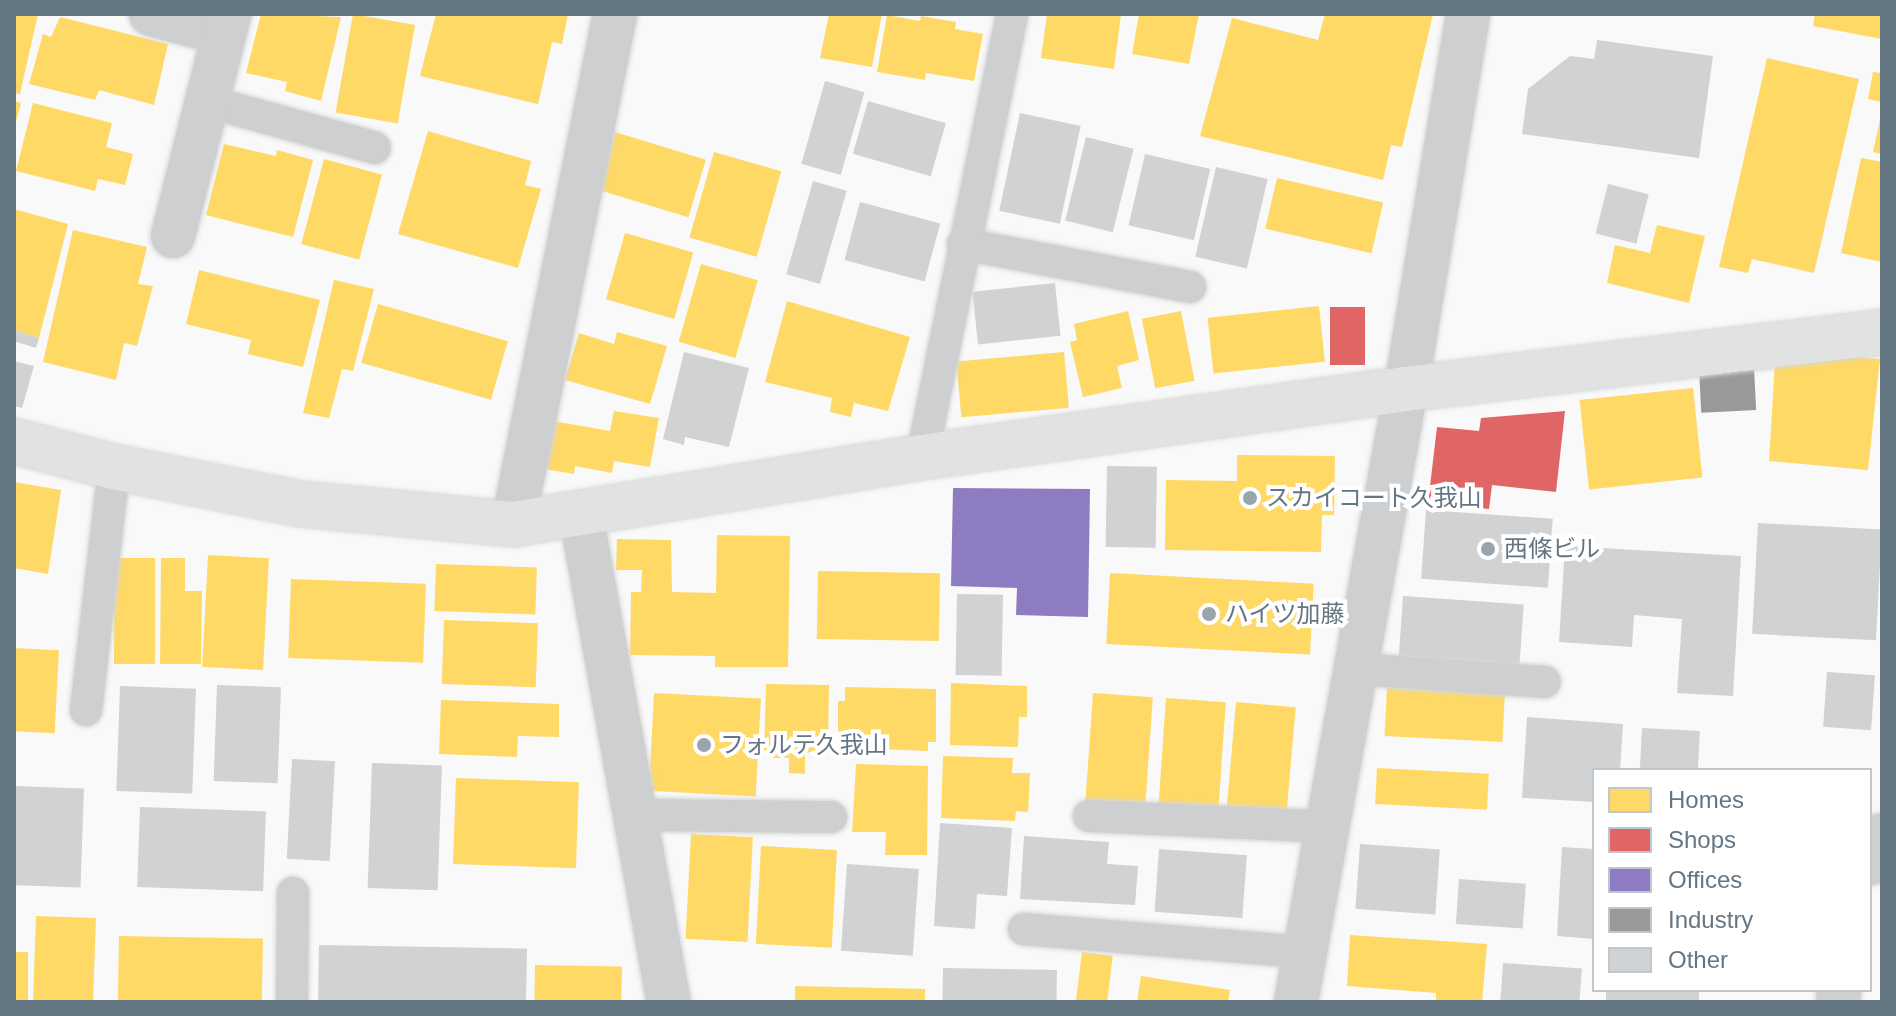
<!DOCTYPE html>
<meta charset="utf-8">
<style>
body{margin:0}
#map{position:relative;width:1896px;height:1016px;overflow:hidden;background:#f9f9f9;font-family:Arial,"Noto Sans JP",sans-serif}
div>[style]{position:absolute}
.homes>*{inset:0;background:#ffd966;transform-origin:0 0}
.shops>*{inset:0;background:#e06666;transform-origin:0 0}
.offices>*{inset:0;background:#8e7cc3}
.industry>*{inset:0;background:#999;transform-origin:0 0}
.building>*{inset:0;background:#d0d2d3;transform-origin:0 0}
.roads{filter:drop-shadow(0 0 2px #d5d6d7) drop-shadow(0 0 2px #d5d6d7)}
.lane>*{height:32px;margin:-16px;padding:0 16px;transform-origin:16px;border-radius:16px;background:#cecfd0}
.street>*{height:44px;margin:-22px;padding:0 22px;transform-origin:22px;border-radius:22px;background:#cecfd0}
.secondary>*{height:44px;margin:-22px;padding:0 22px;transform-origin:22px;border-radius:22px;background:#e1e2e2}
.dots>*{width:22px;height:22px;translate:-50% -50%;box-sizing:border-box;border:4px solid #fff;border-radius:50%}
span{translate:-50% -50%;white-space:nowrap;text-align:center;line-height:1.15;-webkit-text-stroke:8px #fff;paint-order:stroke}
.poi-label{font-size:24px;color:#657683}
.left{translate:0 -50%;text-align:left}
.frame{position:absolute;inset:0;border:16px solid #657683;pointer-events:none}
.legend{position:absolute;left:1592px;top:768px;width:280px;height:224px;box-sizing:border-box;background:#fff;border:2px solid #c1c8cd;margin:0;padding:10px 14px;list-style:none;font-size:24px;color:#657683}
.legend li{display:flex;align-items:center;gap:16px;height:40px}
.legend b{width:40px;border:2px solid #c1c8cd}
</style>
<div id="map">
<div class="homes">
<i style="clip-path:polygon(14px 14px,38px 14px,20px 94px,14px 93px)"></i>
<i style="clip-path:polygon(261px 14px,341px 17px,321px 101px,285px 91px,287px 82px,246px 73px)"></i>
<i style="left:353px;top:14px;width:63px;height:100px;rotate:10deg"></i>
<i style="clip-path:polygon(436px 14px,568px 14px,562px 44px,552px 42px,538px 104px,420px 76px)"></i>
<i style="clip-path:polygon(829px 14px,882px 14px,872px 67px,820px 58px)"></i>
<i style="clip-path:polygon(1047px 14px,1121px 14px,1114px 69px,1041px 58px)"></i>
<i style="clip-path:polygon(1139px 14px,1199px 14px,1189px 64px,1132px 54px)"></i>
<i style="clip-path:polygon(1325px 14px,1433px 14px,1402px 147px,1391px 145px,1383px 180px,1200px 136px,1232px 18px,1318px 40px)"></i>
<i style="clip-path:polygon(1815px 14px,1882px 14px,1882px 39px,1813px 26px)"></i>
<i style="clip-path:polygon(887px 15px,920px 21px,921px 16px,956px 22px,955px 29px,983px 34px,974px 81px,926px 73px,925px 80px,877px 72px)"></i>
<i style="clip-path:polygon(60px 17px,168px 44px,154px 105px,99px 90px,95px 100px,29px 84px,43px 34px,51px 37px)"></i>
<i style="clip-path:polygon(1767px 58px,1859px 79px,1814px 273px,1752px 259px,1748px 273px,1719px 267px)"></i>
<i style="clip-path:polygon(1873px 72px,1882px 73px,1882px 102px,1868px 99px)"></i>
<i style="clip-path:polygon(14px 101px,21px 103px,15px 125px,14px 125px)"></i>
<i style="clip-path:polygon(33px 103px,112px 123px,106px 147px,133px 154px,125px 185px,98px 179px,95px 191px,16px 171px)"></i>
<i style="clip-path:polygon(1881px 115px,1882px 115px,1882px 154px,1873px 152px)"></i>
<i style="clip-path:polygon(428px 131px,531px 161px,525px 185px,541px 189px,518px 268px,398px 234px)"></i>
<i style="left:615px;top:132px;width:95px;height:60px;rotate:17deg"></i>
<i style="clip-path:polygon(224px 144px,276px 156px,277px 150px,313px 160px,293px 237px,206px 215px)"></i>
<i style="left:714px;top:152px;width:70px;height:89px;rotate:16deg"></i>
<i style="clip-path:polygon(1861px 158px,1882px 162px,1882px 262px,1841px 253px)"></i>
<i style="left:324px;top:159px;width:60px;height:88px;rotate:15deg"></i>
<i style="left:1277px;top:178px;width:109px;height:52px;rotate:13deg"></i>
<i style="clip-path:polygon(14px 209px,68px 224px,39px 338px,14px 330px)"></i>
<i style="clip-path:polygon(1657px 225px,1705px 236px,1689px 303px,1607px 283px,1615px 245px,1650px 253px)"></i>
<i style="clip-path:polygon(73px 230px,147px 247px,138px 284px,153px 286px,137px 346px,124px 343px,116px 380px,43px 362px)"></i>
<i style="left:625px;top:233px;width:71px;height:69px;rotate:16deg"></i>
<i style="left:701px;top:264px;width:59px;height:81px;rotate:16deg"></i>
<i style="clip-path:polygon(199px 270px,320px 300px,303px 367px,248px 354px,251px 340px,186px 324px)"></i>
<i style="clip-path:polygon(334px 280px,374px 289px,353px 371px,342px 369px,329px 418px,303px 413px)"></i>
<i style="clip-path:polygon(787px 301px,910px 337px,888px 411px,854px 403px,851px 417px,830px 412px,832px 398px,765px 382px)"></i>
<i style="left:378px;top:304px;width:135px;height:61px;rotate:16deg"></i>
<i style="left:1319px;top:306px;width:56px;height:112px;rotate:84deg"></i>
<i style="clip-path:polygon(1128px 311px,1139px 360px,1117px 366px,1122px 388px,1083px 397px,1070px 342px,1077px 340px,1074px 324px)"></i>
<i style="left:1181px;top:311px;width:71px;height:40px;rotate:79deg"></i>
<i style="clip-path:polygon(617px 332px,667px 346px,650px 404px,565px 380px,579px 333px,614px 344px)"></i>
<i style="left:1064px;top:352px;width:56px;height:108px;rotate:85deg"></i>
<i style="clip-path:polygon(1812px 354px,1880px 359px,1868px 470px,1769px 461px,1775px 361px,1809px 363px)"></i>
<i style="left:1693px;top:388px;width:90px;height:114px;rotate:84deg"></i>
<i style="clip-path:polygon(614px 411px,659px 418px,650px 467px,614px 461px,612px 473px,575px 466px,574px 474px,545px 469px,553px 421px,610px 431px)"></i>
<i style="clip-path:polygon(1237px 455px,1335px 456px,1334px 515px,1322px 515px,1321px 552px,1165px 550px,1166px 480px,1237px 481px)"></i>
<i style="clip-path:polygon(14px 482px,61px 490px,48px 574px,14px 568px)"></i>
<i style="clip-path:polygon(717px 535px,790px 536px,788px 667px,715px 667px,715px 656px,630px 655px,631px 592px,641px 592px,642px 570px,616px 570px,617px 539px,671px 540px,672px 592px,716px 593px)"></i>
<i style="left:208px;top:555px;width:61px;height:112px;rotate:3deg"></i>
<i style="left:114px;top:558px;width:41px;height:106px"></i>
<i style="clip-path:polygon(161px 558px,185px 558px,185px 591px,202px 591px,201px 664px,160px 664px)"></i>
<i style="left:436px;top:564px;width:101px;height:47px;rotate:2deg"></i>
<i style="left:818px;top:571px;width:122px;height:68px;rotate:1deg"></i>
<i style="left:1110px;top:573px;width:204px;height:71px;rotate:3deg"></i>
<i style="left:291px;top:579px;width:135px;height:79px;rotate:2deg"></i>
<i style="left:444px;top:620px;width:94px;height:64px;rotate:2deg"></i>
<i style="left:14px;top:648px;width:45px;height:83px;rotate:3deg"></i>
<i style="clip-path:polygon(951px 683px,1027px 686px,1027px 717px,1019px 717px,1018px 747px,950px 745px)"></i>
<i style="clip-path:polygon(766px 684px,829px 685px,828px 744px,820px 744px,820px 753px,805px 753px,805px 774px,789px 773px,789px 758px,770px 758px,770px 752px,764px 752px)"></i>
<i style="clip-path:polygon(845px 687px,936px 689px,936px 742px,928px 742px,928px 751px,852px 748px,852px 734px,838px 733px,838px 701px,845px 701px)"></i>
<i style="left:1387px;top:688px;width:118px;height:48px;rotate:3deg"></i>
<i style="left:654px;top:693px;width:107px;height:98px;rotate:3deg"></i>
<i style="left:1093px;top:693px;width:60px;height:110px;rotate:4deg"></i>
<i style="left:1166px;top:698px;width:60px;height:110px;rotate:4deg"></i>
<i style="clip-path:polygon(441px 700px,559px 704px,559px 737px,518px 736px,517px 757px,439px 754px)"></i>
<i style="left:1236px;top:702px;width:60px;height:110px;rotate:5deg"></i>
<i style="clip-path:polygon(943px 756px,1013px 758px,1012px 773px,1030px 773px,1028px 812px,1016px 811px,1015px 821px,941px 818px)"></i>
<i style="clip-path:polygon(856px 764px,928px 766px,927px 855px,885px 855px,886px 832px,852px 832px)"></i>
<i style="left:1377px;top:768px;width:112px;height:36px;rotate:3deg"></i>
<i style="left:456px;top:778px;width:123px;height:86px;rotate:2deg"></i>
<i style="left:691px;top:834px;width:62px;height:105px;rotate:3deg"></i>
<i style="left:761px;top:846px;width:76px;height:98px;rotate:3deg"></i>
<i style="left:36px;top:916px;width:60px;height:86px;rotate:2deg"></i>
<i style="clip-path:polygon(1350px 935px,1487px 944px,1482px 1002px,1436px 1002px,1436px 993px,1347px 986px)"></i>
<i style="left:119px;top:936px;width:144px;height:66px;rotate:1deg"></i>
<i style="left:14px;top:952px;width:14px;height:50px"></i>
<i style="left:1082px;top:952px;width:31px;height:51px;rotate:7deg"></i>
<i style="left:535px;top:965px;width:87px;height:37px;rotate:1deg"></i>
<i style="clip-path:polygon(1141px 976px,1230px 990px,1228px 1002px,1137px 1002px)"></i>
<i style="clip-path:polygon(795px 986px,925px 989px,925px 1002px,795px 1002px)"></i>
</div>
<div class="shops">
<i style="left:1330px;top:307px;width:35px;height:58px"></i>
<i style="clip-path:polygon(1565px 411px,1556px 492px,1492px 485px,1489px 509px,1428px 503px,1437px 427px,1479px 431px,1481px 418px)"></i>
</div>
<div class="offices">
<i style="clip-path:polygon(953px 488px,1090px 489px,1088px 617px,1016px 615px,1017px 588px,951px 586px)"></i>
</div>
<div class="industry">
<i style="left:1754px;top:368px;width:42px;height:55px;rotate:87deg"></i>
</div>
<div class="building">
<i style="clip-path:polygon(1597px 40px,1713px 56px,1699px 158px,1522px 134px,1528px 89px,1570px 56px,1594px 59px)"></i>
<i style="left:825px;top:81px;width:41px;height:86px;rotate:16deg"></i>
<i style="left:868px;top:101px;width:81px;height:55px;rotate:16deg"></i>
<i style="left:1020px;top:113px;width:62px;height:100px;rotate:12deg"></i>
<i style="left:1086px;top:137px;width:49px;height:86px;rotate:14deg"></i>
<i style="left:1145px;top:154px;width:67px;height:73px;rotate:13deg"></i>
<i style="left:1216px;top:167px;width:53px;height:92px;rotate:13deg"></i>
<i style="left:813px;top:181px;width:35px;height:97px;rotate:16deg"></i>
<i style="left:1608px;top:184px;width:42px;height:51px;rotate:14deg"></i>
<i style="left:860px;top:202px;width:83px;height:60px;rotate:15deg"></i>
<i style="left:1055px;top:283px;width:53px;height:83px;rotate:84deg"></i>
<i style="clip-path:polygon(14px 330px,39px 338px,36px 348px,17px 342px,14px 345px)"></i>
<i style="clip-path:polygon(684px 352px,749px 368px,729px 447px,685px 437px,684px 445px,663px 439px)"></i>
<i style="clip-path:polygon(14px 361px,34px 366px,22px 408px,14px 406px)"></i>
<i style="left:1107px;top:466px;width:50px;height:81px;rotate:1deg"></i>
<i style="left:1426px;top:510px;width:127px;height:69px;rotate:4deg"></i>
<i style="left:1758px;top:523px;width:124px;height:111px;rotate:3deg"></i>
<i style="clip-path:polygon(1565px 546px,1741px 556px,1733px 696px,1677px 693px,1682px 619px,1634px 615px,1632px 647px,1559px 642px)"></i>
<i style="left:957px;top:594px;width:46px;height:81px;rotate:1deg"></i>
<i style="left:1403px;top:596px;width:121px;height:60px;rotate:4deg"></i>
<i style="left:1827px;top:672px;width:48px;height:55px;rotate:4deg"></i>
<i style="left:217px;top:685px;width:64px;height:96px;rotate:2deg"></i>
<i style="left:120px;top:686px;width:76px;height:105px;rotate:2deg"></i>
<i style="clip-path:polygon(1527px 717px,1623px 724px,1620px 770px,1594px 770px,1594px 802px,1522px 798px)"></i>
<i style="left:1642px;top:728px;width:58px;height:42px;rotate:3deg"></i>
<i style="left:292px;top:759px;width:43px;height:100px;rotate:3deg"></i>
<i style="left:372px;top:763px;width:70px;height:125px;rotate:2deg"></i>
<i style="left:14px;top:786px;width:70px;height:99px;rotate:2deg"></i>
<i style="left:140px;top:807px;width:126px;height:80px;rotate:2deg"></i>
<i style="clip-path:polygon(940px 823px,1012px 828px,1007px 896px,977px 894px,975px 929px,934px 926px)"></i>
<i style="clip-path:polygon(1024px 836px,1109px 842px,1107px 864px,1138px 866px,1135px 905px,1020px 899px)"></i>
<i style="left:1360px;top:844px;width:80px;height:65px;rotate:4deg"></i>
<i style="clip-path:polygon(1562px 847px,1594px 849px,1594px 939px,1557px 936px)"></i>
<i style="left:1159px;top:849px;width:88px;height:63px;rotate:4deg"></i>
<i style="left:847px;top:864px;width:72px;height:87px;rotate:4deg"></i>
<i style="left:1459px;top:879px;width:67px;height:45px;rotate:4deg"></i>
<i style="left:319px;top:945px;width:208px;height:57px;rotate:1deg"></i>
<i style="left:1503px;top:963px;width:79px;height:39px;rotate:4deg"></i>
<i style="left:943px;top:968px;width:114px;height:34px;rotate:1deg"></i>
<i style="left:1606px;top:990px;width:93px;height:12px"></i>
</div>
<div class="roads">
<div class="lane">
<i style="left:206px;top:101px;width:175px;rotate:15.5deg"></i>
<i style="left:963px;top:244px;width:231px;rotate:10.7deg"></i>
<i style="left:922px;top:457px;width:452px;rotate:-78.5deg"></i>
<i style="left:1355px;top:669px;width:190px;rotate:3.9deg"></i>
<i style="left:86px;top:710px;width:245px;rotate:-83.4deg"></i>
<i style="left:636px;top:815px;width:195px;rotate:0.6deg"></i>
<i style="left:1089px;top:816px;width:239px;rotate:2.6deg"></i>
<i style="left:1024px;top:929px;width:283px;rotate:4.7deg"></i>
<i style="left:292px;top:1002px;width:109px;rotate:-89.5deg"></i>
</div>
<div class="street">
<i style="left:151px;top:14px;width:75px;rotate:14.6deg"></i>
<i style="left:173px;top:236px;width:229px;rotate:-75.8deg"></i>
<i style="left:581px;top:515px;width:495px;rotate:79.8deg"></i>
<i style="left:513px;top:524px;width:520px;rotate:-78.69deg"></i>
<i style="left:1870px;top:863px;width:30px;rotate:-67deg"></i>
<i style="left:1296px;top:1002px;width:623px;rotate:-79.83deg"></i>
<i style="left:1406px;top:389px;width:380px;rotate:-80.6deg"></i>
<i style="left:1838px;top:1002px;width:12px;rotate:-85deg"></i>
</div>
<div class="secondary">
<i style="left:14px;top:441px;width:103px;rotate:14.6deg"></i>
<i style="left:114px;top:467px;width:191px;rotate:11.2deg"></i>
<i style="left:301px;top:504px;width:213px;rotate:5.4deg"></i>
<i style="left:513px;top:524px;width:414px;rotate:-9.3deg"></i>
<i style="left:922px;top:457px;width:489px;rotate:-8deg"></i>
<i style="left:1406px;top:389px;width:479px;rotate:-6.8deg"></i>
</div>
</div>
<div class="dots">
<i style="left:1250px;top:498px;background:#99a4ac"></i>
<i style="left:1488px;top:549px;background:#99a4ac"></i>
<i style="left:1209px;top:614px;background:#99a4ac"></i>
<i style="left:704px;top:745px;background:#99a4ac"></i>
</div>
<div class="poi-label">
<span class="left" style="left:1266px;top:498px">スカイコート久我山</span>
<span class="left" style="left:1504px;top:549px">西條ビル</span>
<span class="left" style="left:1225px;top:614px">ハイツ加藤</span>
<span class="left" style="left:720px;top:745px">フォルテ久我山</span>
</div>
<div class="frame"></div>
<ul class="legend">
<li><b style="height:22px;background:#ffd966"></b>Homes</li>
<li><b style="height:22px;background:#e06666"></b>Shops</li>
<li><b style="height:22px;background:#8e7cc3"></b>Offices</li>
<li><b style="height:22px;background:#999"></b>Industry</li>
<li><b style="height:22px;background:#d0d2d3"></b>Other</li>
</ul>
</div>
